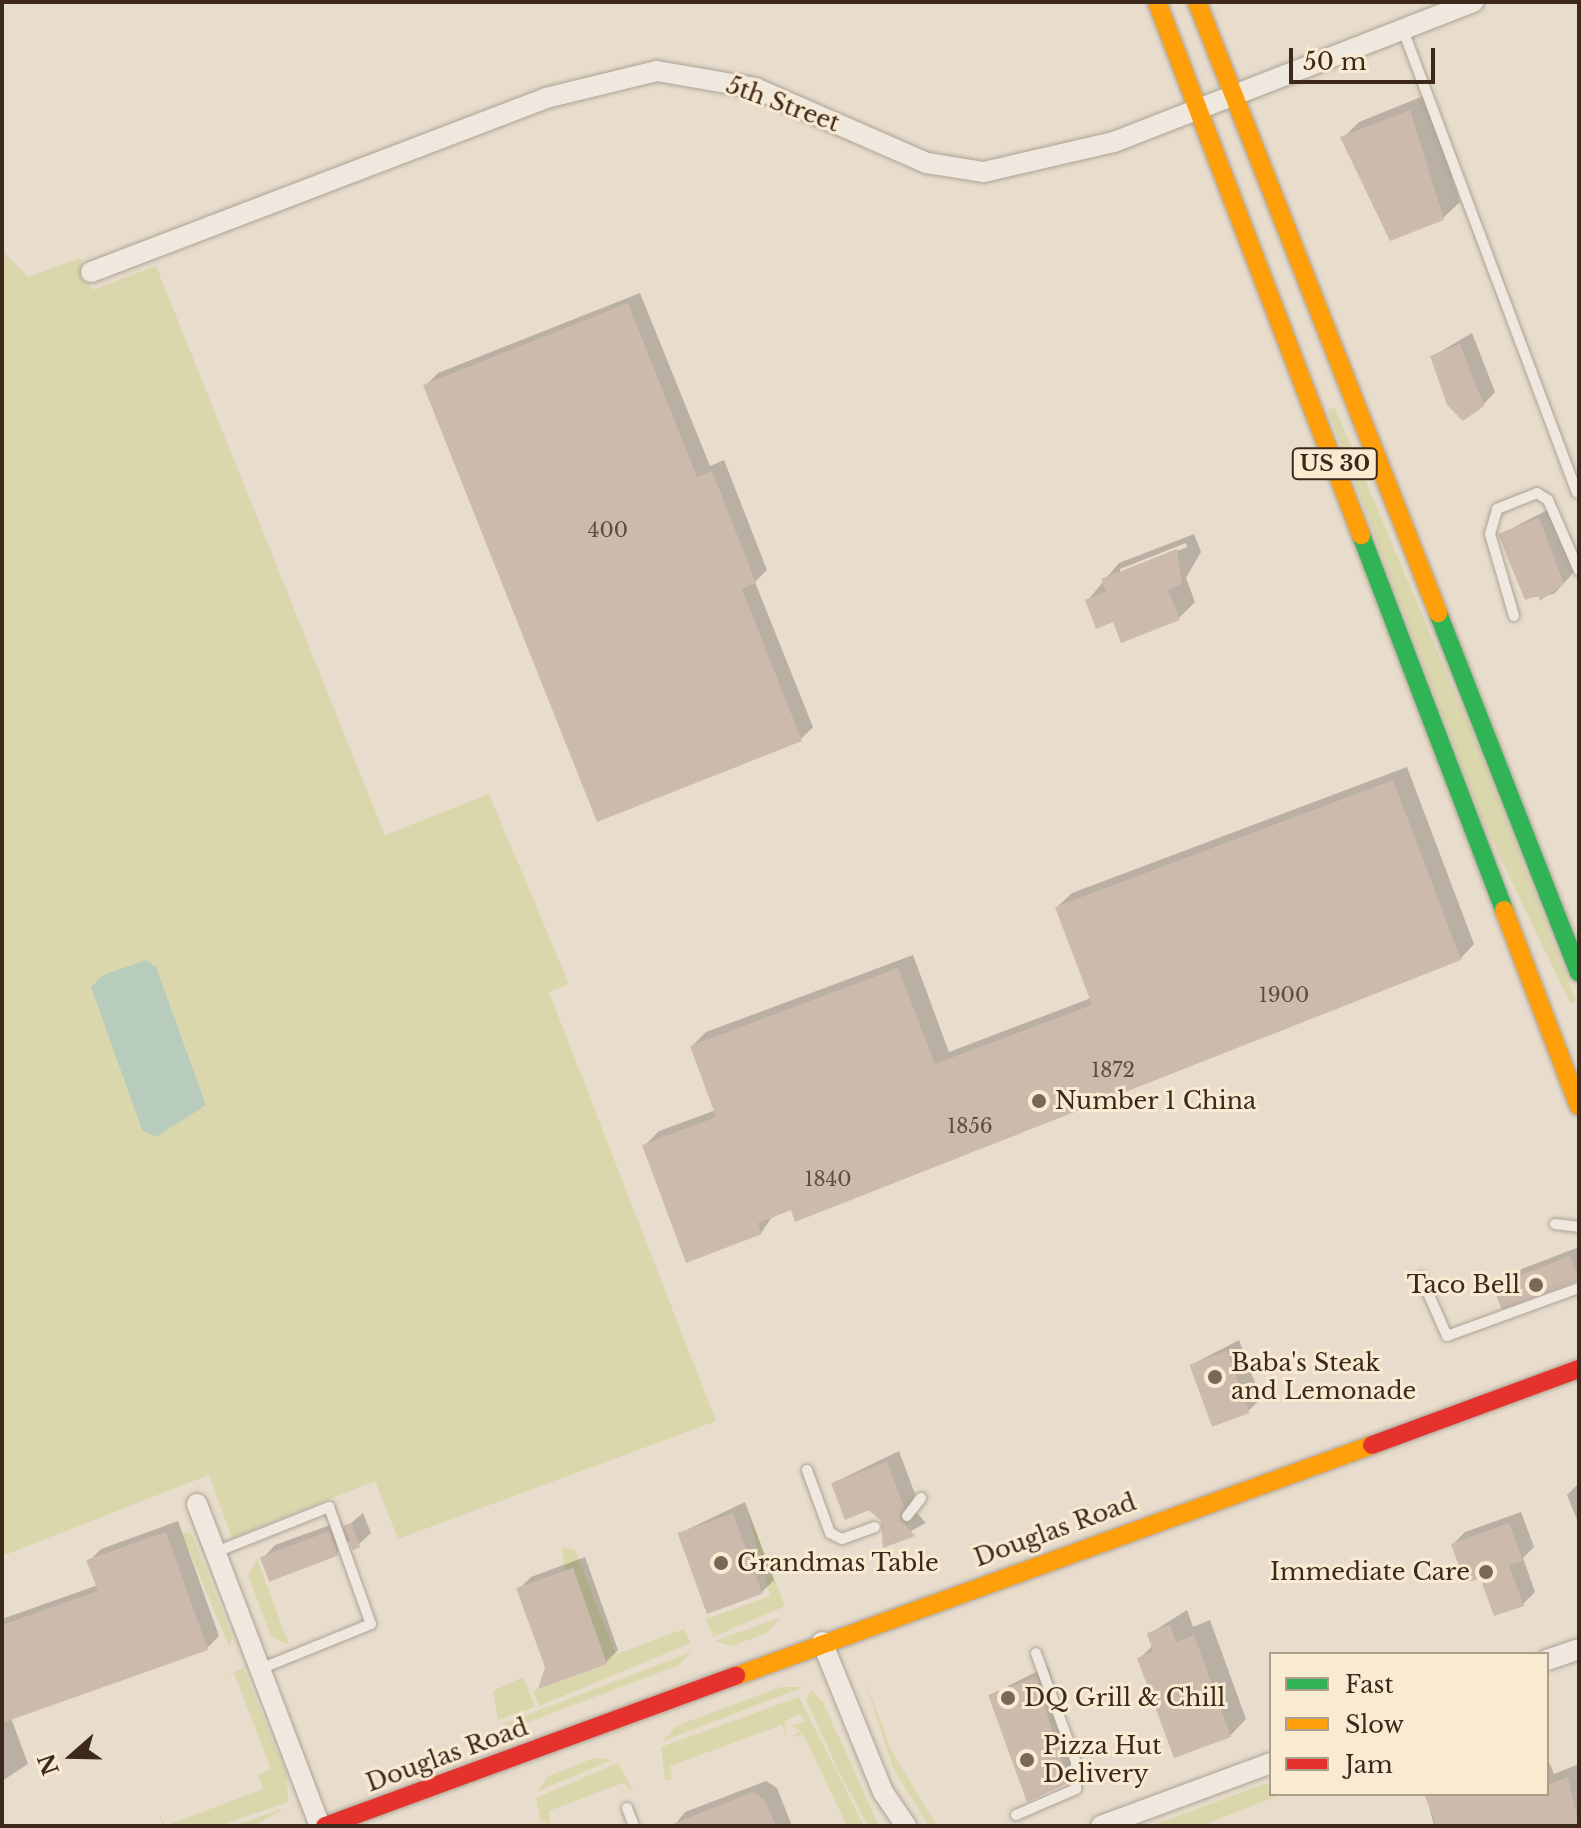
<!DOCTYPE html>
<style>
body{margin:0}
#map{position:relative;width:1581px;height:1828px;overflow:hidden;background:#e8ddcc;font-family:"Libre Baskerville",serif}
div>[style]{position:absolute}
.green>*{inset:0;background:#dbd7ad}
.water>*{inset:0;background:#b8ccbe}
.shadow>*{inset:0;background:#0003}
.building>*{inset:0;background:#ccbaad;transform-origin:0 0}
.roads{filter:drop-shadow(0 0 2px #ada296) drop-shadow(0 0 2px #ada296)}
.lane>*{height:10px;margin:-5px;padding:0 5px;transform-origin:5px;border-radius:5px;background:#efe8df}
.street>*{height:20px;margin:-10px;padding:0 10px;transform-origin:10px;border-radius:10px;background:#efe8df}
.fast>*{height:18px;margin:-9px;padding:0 9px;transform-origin:9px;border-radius:9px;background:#30b455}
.slow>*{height:18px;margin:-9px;padding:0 9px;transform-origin:9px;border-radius:9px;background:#ff9f0a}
.jam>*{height:18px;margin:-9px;padding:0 9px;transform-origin:9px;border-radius:9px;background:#e5322d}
.dots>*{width:22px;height:22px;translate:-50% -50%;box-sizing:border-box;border:4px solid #f9ead2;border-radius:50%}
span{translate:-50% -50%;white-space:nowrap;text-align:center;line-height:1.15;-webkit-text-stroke:6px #f9ead2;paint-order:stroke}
.number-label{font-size:20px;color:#614d40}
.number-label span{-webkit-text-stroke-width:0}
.shield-label span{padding:2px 6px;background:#f9ead2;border:2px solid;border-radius:6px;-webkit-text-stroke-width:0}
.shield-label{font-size:22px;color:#3d291c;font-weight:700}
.street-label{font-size:24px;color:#3d291c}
.poi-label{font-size:24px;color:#3d291c}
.left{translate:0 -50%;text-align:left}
.right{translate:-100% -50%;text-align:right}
.frame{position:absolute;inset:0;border:4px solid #3d291c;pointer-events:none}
.legend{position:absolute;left:1269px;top:1652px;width:280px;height:144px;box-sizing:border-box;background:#f9ead2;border:2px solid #ae9d89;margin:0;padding:10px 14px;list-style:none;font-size:24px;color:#3d291c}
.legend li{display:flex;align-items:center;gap:16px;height:40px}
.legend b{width:40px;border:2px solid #ae9d89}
.north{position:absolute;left:32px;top:1716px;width:80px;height:80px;-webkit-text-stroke:6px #f9ead2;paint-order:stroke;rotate:250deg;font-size:22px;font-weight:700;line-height:32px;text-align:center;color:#3d291c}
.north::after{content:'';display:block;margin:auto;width:28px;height:36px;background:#3d291c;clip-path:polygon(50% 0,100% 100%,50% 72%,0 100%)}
.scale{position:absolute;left:1289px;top:48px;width:146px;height:36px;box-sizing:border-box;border:4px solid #3d291c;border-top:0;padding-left:10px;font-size:24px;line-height:28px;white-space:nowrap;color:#3d291c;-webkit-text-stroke:6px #f9ead2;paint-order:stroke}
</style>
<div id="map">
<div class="green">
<i style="clip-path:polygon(2px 250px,28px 277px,80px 258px,92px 290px,156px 266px,385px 835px,489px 794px,569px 984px,549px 992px,716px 1421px,398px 1539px,375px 1481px,232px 1538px,209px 1475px,2px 1556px)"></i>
<i style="clip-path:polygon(1335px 408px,1477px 745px,1576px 1001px,1570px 1003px,1483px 822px,1327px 409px)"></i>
<i style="clip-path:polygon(747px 1508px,785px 1606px,713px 1637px,706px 1619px,770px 1596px)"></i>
<i style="clip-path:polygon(181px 1532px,191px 1533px,233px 1638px,229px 1646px)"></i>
<i style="clip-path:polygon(562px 1547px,575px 1550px,616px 1654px,684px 1629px,691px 1643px,539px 1706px,533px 1691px,607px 1663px,573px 1568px,565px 1571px)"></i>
<i style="clip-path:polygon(257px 1559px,289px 1645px,271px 1636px,248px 1576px)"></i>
<i style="clip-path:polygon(781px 1617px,767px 1633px,732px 1646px,715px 1641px)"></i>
<i style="clip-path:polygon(692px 1652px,677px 1666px,515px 1727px,502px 1724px)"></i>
<i style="clip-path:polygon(243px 1668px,287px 1775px,288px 1802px,218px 1826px,162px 1826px,159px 1811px,165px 1826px,263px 1789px,258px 1775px,271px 1769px,234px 1673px,221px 1678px)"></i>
<i style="clip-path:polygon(862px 1672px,892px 1752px,937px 1826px,929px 1826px,893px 1768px)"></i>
<i style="clip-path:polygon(523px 1677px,535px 1707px,498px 1720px,493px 1691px)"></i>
<i style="clip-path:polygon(781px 1687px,804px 1687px,663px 1741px,676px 1726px)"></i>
<i style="clip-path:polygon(811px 1690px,823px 1702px,879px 1826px,868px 1826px,839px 1772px,806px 1700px)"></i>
<i style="clip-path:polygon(799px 1697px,864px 1826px,847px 1826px,803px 1734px,792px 1738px,801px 1730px,790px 1726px,806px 1721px,799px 1714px,784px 1722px,787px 1737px,782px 1725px,670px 1766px,672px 1780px,665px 1780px,661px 1747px)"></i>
<i style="clip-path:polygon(594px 1758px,612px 1760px,538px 1791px,548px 1776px)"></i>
<i style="clip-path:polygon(618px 1763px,635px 1794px,623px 1783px,549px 1811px,549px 1825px,540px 1819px,536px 1798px)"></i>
<i style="clip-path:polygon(1267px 1783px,1271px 1794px,1283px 1794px,1201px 1826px,1151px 1826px)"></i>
<i style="clip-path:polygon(285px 1808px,254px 1826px,233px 1826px)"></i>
</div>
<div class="water">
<i style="clip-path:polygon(146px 960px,156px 967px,206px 1105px,156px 1137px,142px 1130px,91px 987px,103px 975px)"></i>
</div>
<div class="shadow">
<i style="clip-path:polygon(1426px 95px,1460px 202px,1443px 218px,1343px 138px,1359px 122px)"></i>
<i style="clip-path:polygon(640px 293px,710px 466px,724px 460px,767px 570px,755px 582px,813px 727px,801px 739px,426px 385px,438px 373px)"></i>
<i style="clip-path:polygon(1472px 333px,1495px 392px,1483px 405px,1433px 356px)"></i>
<i style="clip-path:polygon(1551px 508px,1575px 571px,1554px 594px,1527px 598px,1501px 534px)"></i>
<i style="clip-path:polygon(evenodd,1194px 534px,1201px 552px,1186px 578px,1195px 602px,1179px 618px,1114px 619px,1087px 601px,1119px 563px,1194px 534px,1186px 543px,1187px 547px,1120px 574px,1120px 569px,1186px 543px)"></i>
<i style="clip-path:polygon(1407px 767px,1474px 944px,1460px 959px,774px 1214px,761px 1233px,645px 1145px,659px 1131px,716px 1110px,692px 1046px,706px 1032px,913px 955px,949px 1052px,1091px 998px,1057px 907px,1072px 893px)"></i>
<i style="clip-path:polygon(1579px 1247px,1579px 1278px,1503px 1305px,1496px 1286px,1508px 1274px)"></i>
<i style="clip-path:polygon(1239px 1340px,1261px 1399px,1248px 1411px,1191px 1365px)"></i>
<i style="clip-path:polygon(899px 1451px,915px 1494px,910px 1505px,926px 1523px,885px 1545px,883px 1521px,833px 1483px)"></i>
<i style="clip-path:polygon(1579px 1483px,1579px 1525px,1567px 1495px)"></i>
<i style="clip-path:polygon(745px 1502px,774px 1580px,762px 1592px,680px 1533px)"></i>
<i style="clip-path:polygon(1521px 1512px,1534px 1547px,1523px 1558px,1535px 1592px,1523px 1604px,1453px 1544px,1465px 1532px)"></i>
<i style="clip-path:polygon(363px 1513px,371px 1533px,358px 1545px,351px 1539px,337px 1553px,263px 1558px,275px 1545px,341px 1521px,344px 1529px)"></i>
<i style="clip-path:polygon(178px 1521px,219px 1636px,207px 1648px,11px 1718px,28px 1764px,2px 1781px,2px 1619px,98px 1585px,89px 1561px,101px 1549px)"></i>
<i style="clip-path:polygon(585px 1557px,618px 1650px,606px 1662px,541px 1686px,547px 1667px,519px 1589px,531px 1577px)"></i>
<i style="clip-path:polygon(1187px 1610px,1193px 1627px,1210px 1620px,1246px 1719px,1230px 1736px,1140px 1658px,1153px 1645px,1149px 1634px)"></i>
<i style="clip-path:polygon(1048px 1666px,1079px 1769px,1067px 1782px,990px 1695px)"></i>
<i style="clip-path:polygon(1547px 1757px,1554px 1774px,1579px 1764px,1579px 1826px,1434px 1826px,1426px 1794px,1547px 1794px)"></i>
<i style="clip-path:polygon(766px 1781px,777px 1788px,792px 1826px,674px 1826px,685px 1812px)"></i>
</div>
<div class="building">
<i style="clip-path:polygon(1410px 110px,1444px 220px,1390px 241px,1340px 137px)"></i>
<i style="clip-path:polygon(628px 303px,697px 477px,712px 471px,756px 583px,742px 589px,802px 741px,597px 822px,423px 385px)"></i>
<i style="clip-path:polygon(1460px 344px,1484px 406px,1463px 421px,1447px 405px,1430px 356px)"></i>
<i style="clip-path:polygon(1539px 518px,1564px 584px,1540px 601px,1538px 595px,1525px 600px,1498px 534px)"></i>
<i style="clip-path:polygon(1177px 549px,1182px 584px,1168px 590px,1180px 620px,1121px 643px,1113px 622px,1096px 629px,1085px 600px,1106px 592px,1101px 579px)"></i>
<i style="clip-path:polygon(1393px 780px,1461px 960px,795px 1222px,791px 1210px,758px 1223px,762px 1234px,686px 1263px,642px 1145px,716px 1117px,690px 1046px,898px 968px,935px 1064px,1092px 1005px,1055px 907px)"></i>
<i style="left:1570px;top:1256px;width:26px;height:83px;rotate:69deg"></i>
<i style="left:1227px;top:1351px;width:66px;height:40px;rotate:70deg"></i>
<i style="clip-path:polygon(887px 1462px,904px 1507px,899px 1518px,915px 1536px,883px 1548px,881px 1521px,869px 1510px,845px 1520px,831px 1483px)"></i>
<i style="left:733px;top:1513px;width:86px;height:59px;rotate:70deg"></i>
<i style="left:351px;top:1523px;width:26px;height:8px;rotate:69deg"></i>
<i style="clip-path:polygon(1509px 1523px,1523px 1561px,1509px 1565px,1524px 1606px,1494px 1616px,1480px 1578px,1465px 1583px,1451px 1544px)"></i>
<i style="left:329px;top:1531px;width:26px;height:74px;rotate:69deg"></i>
<i style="clip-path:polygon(166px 1532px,208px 1650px,2px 1723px,2px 1625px,98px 1591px,86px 1560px)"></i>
<i style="clip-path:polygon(573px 1568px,607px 1664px,538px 1689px,545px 1667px,516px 1588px)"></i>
<i style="clip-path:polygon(1170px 1625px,1176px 1642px,1194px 1635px,1231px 1737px,1174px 1758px,1137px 1658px,1153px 1652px,1147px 1633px)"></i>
<i style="clip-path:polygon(1036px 1677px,1068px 1783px,1027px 1802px,988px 1695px)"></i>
<i style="clip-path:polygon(1568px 1777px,1579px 1826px,1437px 1826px,1424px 1794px,1547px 1794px,1547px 1785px)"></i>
<i style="clip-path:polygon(753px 1792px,765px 1800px,776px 1826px,668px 1826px)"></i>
</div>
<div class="roads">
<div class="lane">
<i style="left:1403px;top:30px;width:494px;rotate:69.4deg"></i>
<i style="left:1514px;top:616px;width:85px;rotate:-106.3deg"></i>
<i style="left:1490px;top:534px;width:26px;rotate:-74deg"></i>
<i style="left:1497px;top:509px;width:43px;rotate:-21.8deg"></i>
<i style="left:1537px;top:493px;width:13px;rotate:32deg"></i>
<i style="left:1548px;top:500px;width:77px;rotate:66.4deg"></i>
<i style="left:1555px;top:1224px;width:24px;rotate:7deg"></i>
<i style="left:1421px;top:1277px;width:64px;rotate:66.2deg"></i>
<i style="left:1447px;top:1336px;width:140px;rotate:-20deg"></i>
<i style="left:807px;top:1470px;width:67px;rotate:69.9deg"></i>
<i style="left:830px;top:1533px;width:13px;rotate:27deg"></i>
<i style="left:842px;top:1539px;width:35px;rotate:-20deg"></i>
<i style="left:907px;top:1516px;width:23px;rotate:-52deg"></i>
<i style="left:216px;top:1552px;width:122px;rotate:-21.7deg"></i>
<i style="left:329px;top:1507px;width:124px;rotate:70.3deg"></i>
<i style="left:371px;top:1624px;width:120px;rotate:157.9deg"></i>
<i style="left:627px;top:1808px;width:19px;rotate:69deg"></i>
<i style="left:1016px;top:1815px;width:65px;rotate:-23.4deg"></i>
<i style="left:1076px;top:1789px;width:27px;rotate:-90deg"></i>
<i style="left:1076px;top:1762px;width:116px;rotate:-110.2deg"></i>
</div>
<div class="street">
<i style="left:91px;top:272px;width:487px;rotate:-20.9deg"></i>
<i style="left:546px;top:98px;width:114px;rotate:-13.7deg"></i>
<i style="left:657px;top:71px;width:99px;rotate:9.8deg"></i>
<i style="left:755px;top:88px;width:188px;rotate:23.6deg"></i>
<i style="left:927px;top:163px;width:58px;rotate:9deg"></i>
<i style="left:984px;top:172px;width:133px;rotate:-13deg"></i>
<i style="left:1114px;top:142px;width:386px;rotate:-21.3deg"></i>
<i style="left:197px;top:1504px;width:345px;rotate:69.1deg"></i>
<i style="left:822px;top:1642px;width:162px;rotate:67.9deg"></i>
<i style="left:883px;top:1792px;width:41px;rotate:55.9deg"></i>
<i style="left:1547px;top:1660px;width:34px;rotate:-19deg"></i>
<i style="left:1101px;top:1826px;width:181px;rotate:-20.3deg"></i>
</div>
<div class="fast">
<i style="left:1361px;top:535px;width:401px;rotate:69.1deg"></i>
<i style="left:1438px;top:613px;width:386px;rotate:68.6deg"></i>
</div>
<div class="slow">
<i style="left:1157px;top:2px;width:571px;rotate:69.06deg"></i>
<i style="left:1197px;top:2px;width:657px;rotate:68.47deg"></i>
<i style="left:1504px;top:910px;width:210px;rotate:69.1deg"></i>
<i style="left:736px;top:1676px;width:677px;rotate:-19.96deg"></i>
</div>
<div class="jam">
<i style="left:1372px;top:1445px;width:221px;rotate:-20.2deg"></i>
<i style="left:325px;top:1826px;width:438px;rotate:-20.1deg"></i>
</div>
</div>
<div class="dots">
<i style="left:1039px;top:1101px;background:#79685a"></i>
<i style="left:1536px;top:1285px;background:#79685a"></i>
<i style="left:1215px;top:1377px;background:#79685a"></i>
<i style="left:721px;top:1563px;background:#79685a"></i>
<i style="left:1486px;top:1572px;background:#79685a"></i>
<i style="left:1008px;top:1698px;background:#79685a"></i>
<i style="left:1027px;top:1760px;background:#79685a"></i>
</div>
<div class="number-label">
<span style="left:608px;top:530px">400</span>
<span style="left:1284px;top:995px">1900</span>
<span style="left:1113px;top:1070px">1872</span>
<span style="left:970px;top:1126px">1856</span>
<span style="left:828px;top:1179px">1840</span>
</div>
<div class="shield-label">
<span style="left:1335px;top:464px">US 30</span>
</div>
<div class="street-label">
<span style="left:783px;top:104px;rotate:20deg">5th Street</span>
<span style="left:1055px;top:1530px;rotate:-20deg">Douglas Road</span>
<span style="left:447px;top:1755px;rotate:-20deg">Douglas Road</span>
</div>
<div class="poi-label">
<span class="left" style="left:1055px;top:1101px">Number 1 China</span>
<span class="right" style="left:1520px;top:1285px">Taco Bell</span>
<span class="left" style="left:1231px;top:1377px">Baba's Steak<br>and Lemonade</span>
<span class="left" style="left:737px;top:1563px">Grandmas Table</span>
<span class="right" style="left:1470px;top:1572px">Immediate Care</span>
<span class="left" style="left:1024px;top:1698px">DQ Grill &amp; Chill</span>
<span class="left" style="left:1043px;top:1760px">Pizza Hut<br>Delivery</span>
</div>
<div class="frame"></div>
<ul class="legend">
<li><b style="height:10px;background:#30b455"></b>Fast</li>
<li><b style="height:10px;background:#ff9f0a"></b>Slow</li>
<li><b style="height:10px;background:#e5322d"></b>Jam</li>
</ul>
<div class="north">N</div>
<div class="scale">50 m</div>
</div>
